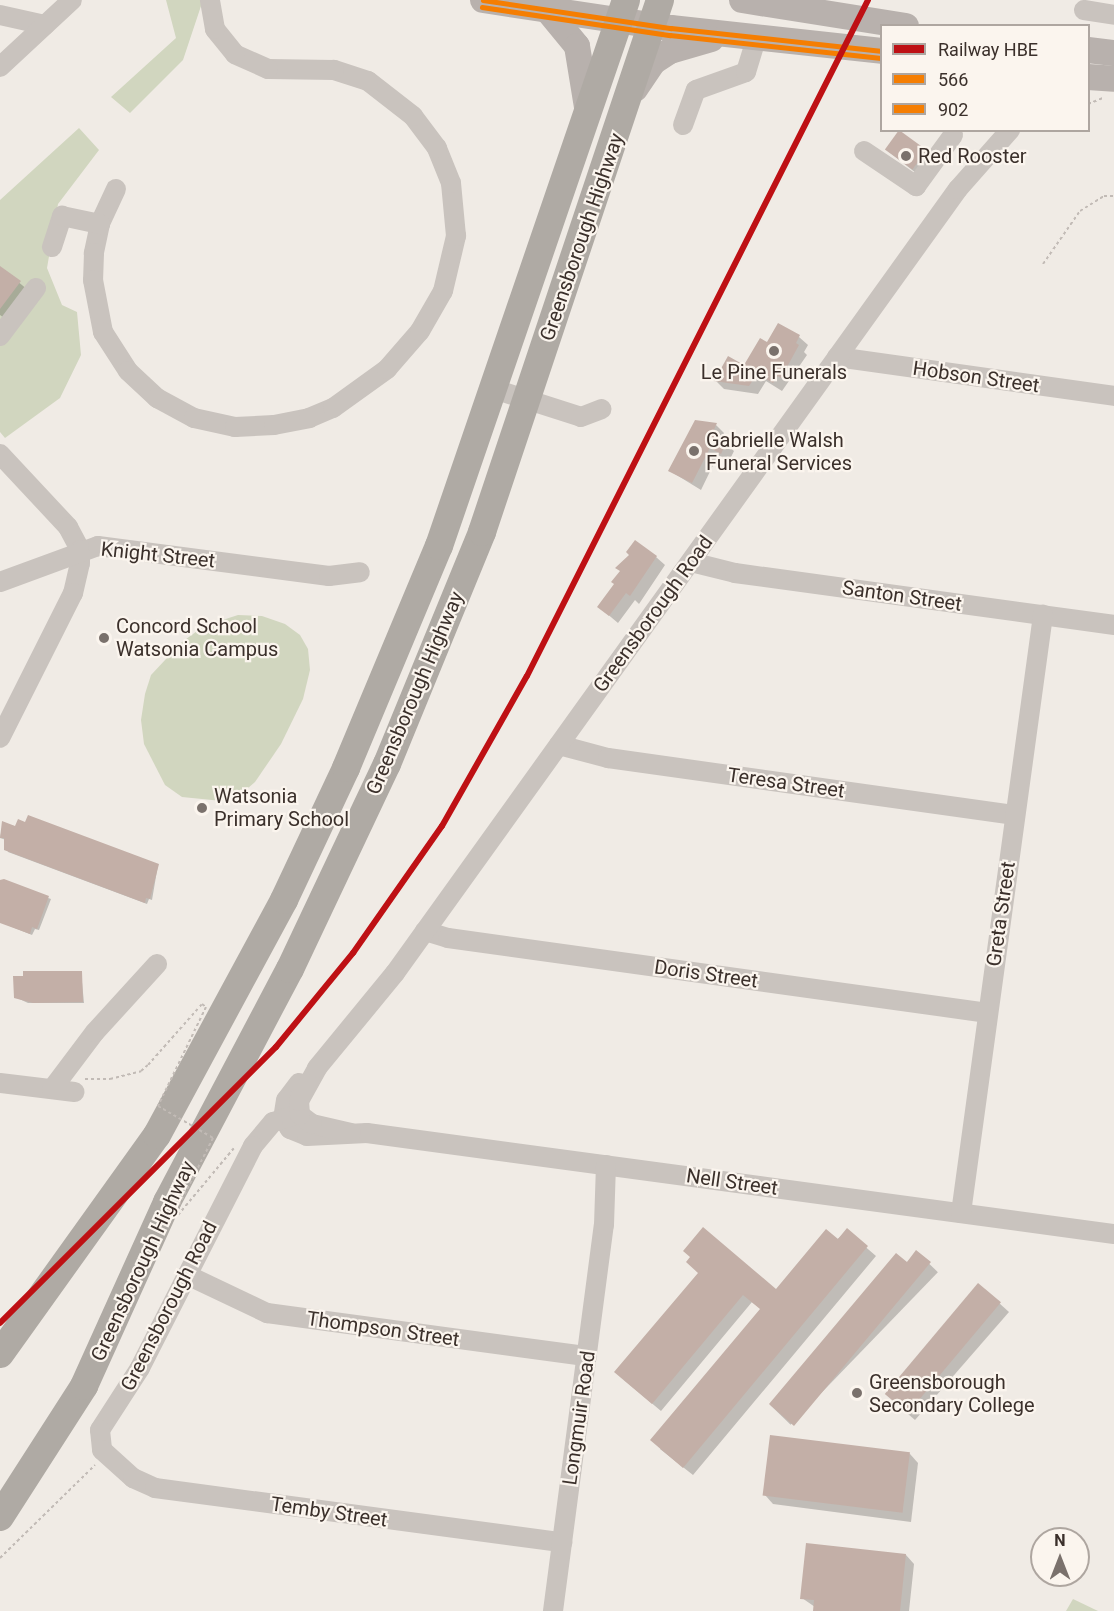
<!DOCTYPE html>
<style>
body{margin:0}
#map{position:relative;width:1114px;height:1611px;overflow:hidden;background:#f0ebe5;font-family:Roboto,sans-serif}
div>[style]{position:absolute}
.green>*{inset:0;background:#d1d6bf}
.shadow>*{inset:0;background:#0003;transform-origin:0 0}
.building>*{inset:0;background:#c3afa7;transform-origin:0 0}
.path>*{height:2px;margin-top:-1px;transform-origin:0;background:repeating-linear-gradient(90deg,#c2bbb6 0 3px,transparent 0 6px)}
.minor>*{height:20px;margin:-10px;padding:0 10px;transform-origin:10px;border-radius:10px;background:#c9c3be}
.major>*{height:26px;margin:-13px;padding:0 13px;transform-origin:13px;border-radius:13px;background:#b8b1ad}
.highway>*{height:28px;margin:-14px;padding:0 14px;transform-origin:14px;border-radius:14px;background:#afaaa4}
.path-bridge>*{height:2px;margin-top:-1px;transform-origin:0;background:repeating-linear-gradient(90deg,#c2bbb6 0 3px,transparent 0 6px)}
.bus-1>*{height:4.5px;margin:-2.25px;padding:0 2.25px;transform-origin:2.25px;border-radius:2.25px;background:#f57e02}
.bus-2>*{height:4.5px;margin:-2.25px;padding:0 2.25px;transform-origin:2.25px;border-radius:2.25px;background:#f57e02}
.rail-1>*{height:6px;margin:-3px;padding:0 3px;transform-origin:3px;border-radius:3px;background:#be1014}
.dots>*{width:16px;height:16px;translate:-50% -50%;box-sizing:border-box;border:3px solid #fbf5ee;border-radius:50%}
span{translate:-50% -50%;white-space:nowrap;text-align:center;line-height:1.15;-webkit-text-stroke:4.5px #fbf5ee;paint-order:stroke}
.poi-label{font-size:20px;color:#3b302b}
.left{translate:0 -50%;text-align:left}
.street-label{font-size:20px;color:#3b302b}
.legend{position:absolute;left:880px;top:24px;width:210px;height:108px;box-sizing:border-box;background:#fbf5ee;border:2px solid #aea6a0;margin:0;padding:8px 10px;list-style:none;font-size:18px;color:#3b302b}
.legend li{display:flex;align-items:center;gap:12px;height:30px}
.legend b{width:30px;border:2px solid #aea6a0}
.north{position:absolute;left:1030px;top:1527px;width:60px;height:60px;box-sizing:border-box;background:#fbf5ee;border:2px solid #aea6a0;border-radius:50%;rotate:0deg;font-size:16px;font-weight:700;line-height:24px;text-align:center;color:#3b302b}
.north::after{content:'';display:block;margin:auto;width:21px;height:27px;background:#7a716c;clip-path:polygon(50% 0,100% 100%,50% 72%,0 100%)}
</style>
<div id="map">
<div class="green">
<i style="clip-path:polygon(166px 0,203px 0,183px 60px,130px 113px,111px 97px,176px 38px)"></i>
<i style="clip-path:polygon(79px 128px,99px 150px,58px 204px,47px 268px,62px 305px,77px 312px,81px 355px,60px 398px,5px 438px,0 432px,0 200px)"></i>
<i style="clip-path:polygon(238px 615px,262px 616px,285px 624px,300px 635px,308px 649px,310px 670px,303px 699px,281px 744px,255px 782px,240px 795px,222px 801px,182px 797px,165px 785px,144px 744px,141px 720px,145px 694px,151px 675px,182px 642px,204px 626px)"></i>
<i style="clip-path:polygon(1073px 1599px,1098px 1611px,1066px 1611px)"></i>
</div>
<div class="shadow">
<i style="left:899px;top:133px;width:44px;height:21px;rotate:38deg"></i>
<i style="clip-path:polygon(0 267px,28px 290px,7px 320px,0 315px)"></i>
<i style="clip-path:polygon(799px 337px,808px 345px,804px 352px,807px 355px,782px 391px,766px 381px,758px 394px,724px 389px,716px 381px,744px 367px,767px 344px)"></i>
<i style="clip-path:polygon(716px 425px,724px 433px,721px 440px,734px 451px,729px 461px,718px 455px,701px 490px,670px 471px)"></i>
<i style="clip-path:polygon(656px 557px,665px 565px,639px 604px,635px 600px,618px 623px,599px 607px)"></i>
<i style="clip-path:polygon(3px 823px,158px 865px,152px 900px,149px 899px,147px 904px,8px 852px,6px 840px,0 838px)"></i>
<i style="clip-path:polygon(0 881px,51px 899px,39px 930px,35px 929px,32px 935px,0 922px)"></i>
<i style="clip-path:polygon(81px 972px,84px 1003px,28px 1003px,15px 997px)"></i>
<i style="clip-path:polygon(847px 1231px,876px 1256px,693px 1475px,660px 1449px,761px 1309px,752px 1302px,661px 1411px,624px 1380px,700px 1273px,776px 1291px)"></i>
<i style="left:917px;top:1252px;width:29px;height:212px;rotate:44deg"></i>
<i style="clip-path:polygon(979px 1285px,1009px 1312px,915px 1420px,893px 1401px)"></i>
<i style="clip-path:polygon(910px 1454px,918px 1463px,911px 1522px,773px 1504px,765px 1495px)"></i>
<i style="clip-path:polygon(906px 1555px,914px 1564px,909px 1611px,815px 1611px,815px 1607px,802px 1598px)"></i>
</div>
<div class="building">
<i style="left:899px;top:130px;width:34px;height:24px;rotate:36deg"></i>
<i style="clip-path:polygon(0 266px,21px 281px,0 309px)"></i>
<i style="clip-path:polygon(778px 323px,800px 335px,796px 343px,799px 345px,781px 378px,778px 376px,773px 383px,757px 374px,749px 386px,714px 381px,728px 356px,744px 365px,760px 338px,767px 342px)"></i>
<i style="clip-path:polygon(695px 420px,717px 423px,712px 434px,727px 441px,721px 454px,710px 448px,692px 483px,668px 471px)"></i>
<i style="clip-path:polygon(635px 540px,657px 556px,630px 596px,626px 593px,609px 616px,597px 607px,614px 584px,611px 582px,620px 571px,615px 568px,629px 555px,626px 552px)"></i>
<i style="clip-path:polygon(28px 815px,159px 864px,150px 899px,146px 898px,145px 903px,4px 850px,4px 838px,0 838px,2px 821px,15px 826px,18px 819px,25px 822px)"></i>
<i style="clip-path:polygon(4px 879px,49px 896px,37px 929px,32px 927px,30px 934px,0 923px,0 880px)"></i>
<i style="clip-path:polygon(23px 971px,82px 971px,83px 1002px,33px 1003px,14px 998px,13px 976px,23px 976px)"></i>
<i style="clip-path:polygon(703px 1227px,776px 1289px,826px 1229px,838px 1239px,847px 1228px,868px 1246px,683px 1468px,650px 1440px,760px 1309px,743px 1295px,652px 1404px,614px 1372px,698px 1273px,686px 1262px,690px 1257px,683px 1251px)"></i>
<i style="clip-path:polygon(916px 1250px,931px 1262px,794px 1426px,769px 1404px,896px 1253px,907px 1262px)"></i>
<i style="left:978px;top:1283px;width:30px;height:145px;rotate:40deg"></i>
<i style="left:770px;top:1435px;width:141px;height:61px;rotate:7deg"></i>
<i style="clip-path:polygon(806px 1543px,906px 1554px,900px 1611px,813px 1611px,814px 1600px,800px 1599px)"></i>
</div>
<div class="path">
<i style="left:1088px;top:104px;width:16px;rotate:-22deg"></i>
<i style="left:1043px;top:264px;width:65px;rotate:-55.1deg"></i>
<i style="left:1080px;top:211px;width:28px;rotate:-32deg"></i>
<i style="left:1104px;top:196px;width:10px"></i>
<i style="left:85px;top:1079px;width:25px"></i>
<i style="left:110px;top:1079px;width:32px;rotate:-14deg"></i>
<i style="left:141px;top:1071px;width:9px;rotate:-41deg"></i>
<i style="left:0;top:1558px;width:133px;rotate:-44.4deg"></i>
</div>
<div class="minor">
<i style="left:1084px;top:10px;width:30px;rotate:9deg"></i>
<i style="left:0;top:15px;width:46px;rotate:12.5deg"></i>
<i style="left:0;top:67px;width:98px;rotate:-42.9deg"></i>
<i style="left:683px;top:125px;width:37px;rotate:-70deg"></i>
<i style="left:696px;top:90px;width:53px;rotate:-19.8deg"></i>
<i style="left:746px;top:72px;width:37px;rotate:-73deg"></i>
<i style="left:864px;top:151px;width:63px;rotate:33.9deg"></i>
<i style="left:916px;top:186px;width:63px;rotate:-54deg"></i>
<i style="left:116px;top:189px;width:38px;rotate:115deg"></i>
<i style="left:100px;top:224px;width:30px;rotate:102deg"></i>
<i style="left:94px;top:253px;width:27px;rotate:92deg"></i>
<i style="left:93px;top:280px;width:53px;rotate:79.1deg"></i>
<i style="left:103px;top:332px;width:46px;rotate:57.3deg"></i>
<i style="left:128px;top:371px;width:40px;rotate:43deg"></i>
<i style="left:157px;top:398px;width:42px;rotate:28.4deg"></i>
<i style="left:194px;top:418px;width:42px;rotate:12.4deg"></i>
<i style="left:235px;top:427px;width:39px;rotate:-3deg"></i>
<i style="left:274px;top:425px;width:36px;rotate:-11deg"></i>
<i style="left:309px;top:418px;width:26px;rotate:-23deg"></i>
<i style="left:333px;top:408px;width:67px;rotate:-35.8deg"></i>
<i style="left:387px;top:369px;width:50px;rotate:-49deg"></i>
<i style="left:420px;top:331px;width:46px;rotate:-60.1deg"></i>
<i style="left:443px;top:291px;width:57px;rotate:-76.7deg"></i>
<i style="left:456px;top:236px;width:53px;rotate:-95.4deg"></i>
<i style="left:451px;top:183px;width:38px;rotate:-112deg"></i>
<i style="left:437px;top:148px;width:40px;rotate:-127deg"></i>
<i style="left:413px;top:116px;width:57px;rotate:-142.1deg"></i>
<i style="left:368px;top:81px;width:36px;rotate:-162deg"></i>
<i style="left:334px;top:70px;width:66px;rotate:-179.1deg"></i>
<i style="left:268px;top:69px;width:36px;rotate:-156deg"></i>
<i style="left:235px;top:54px;width:32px;rotate:-129deg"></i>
<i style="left:215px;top:29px;width:29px;rotate:-100deg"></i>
<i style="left:52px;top:247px;width:33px;rotate:-72deg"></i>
<i style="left:62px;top:216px;width:39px;rotate:12deg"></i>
<i style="left:0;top:336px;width:60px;rotate:-53.1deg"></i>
<i style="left:837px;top:357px;width:280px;rotate:8deg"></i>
<i style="left:494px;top:389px;width:91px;rotate:17.8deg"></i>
<i style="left:581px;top:417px;width:22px;rotate:-21deg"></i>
<i style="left:0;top:454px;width:100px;rotate:47deg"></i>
<i style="left:68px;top:527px;width:26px;rotate:62deg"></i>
<i style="left:80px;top:550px;width:13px;rotate:90deg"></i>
<i style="left:80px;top:563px;width:31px;rotate:103deg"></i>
<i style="left:73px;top:593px;width:162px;rotate:116.7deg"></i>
<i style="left:691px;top:562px;width:45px;rotate:14deg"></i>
<i style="left:735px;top:573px;width:383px;rotate:7.8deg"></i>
<i style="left:0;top:582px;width:104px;rotate:-20.2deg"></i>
<i style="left:98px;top:546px;width:233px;rotate:7.4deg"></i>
<i style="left:329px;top:576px;width:31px;rotate:-7deg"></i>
<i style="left:559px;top:745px;width:51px;rotate:14.9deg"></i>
<i style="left:608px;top:758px;width:411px;rotate:8deg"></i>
<i style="left:425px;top:931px;width:24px;rotate:17deg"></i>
<i style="left:448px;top:938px;width:545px;rotate:7.91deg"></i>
<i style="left:0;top:1083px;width:75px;rotate:6.9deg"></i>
<i style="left:299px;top:1083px;width:21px;rotate:127deg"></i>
<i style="left:286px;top:1100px;width:18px;rotate:99deg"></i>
<i style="left:283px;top:1118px;width:13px;rotate:58deg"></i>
<i style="left:290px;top:1129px;width:18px;rotate:22deg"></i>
<i style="left:307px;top:1136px;width:60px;rotate:-2.9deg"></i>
<i style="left:367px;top:1133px;width:754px;rotate:7.7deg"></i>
<i style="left:52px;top:1089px;width:71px;rotate:-53deg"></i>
<i style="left:95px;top:1032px;width:92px;rotate:-47.6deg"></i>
<i style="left:296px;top:1115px;width:24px;rotate:163deg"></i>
<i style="left:273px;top:1122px;width:31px;rotate:130deg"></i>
<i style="left:253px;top:1146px;width:249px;rotate:117deg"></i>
<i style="left:140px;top:1368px;width:74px;rotate:122.8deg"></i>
<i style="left:100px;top:1430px;width:20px;rotate:84deg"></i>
<i style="left:102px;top:1450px;width:42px;rotate:42.1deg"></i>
<i style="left:133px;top:1478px;width:24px;rotate:24deg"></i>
<i style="left:155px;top:1488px;width:411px;rotate:7.6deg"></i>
<i style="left:351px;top:1133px;width:40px;rotate:-167deg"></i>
<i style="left:312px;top:1124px;width:15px;rotate:-143deg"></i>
<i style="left:300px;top:1115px;width:14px;rotate:-94deg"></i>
<i style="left:299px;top:1101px;width:38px;rotate:-61deg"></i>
<i style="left:317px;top:1068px;width:123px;rotate:-50.6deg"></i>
<i style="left:395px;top:973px;width:965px;rotate:-54.32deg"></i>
<i style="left:958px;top:189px;width:79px;rotate:-48.6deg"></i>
<i style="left:961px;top:1213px;width:604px;rotate:-82.19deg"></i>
<i style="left:187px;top:1275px;width:89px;rotate:25.4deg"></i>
<i style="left:267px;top:1313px;width:323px;rotate:7.7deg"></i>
<i style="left:553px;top:1611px;width:389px;rotate:-82.5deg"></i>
<i style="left:604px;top:1225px;width:60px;rotate:-88.1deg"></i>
</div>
<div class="major">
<i style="left:483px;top:0;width:190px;rotate:8.5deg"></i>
<i style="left:671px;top:28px;width:212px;rotate:6.2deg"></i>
<i style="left:742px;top:0;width:166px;rotate:9deg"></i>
<i style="left:549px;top:12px;width:44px;rotate:50.5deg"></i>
<i style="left:577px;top:46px;width:68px;rotate:80.7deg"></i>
<i style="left:1088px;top:50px;width:26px;rotate:7deg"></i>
<i style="left:1088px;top:77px;width:26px;rotate:4deg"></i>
<i style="left:635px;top:89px;width:32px;rotate:-56deg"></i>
<i style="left:653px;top:62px;width:20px;rotate:-33deg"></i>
<i style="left:670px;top:51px;width:43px;rotate:-16.3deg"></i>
</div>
<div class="highway">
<i style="left:0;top:1354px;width:269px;rotate:-54.4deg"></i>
<i style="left:157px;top:1135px;width:267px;rotate:-61.6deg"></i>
<i style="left:284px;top:900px;width:146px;rotate:-64.8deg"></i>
<i style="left:346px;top:768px;width:241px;rotate:-67.3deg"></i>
<i style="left:439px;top:546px;width:577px;rotate:-71.09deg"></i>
<i style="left:0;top:1517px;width:156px;rotate:-57.3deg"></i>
<i style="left:84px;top:1386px;width:202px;rotate:-65.7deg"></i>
<i style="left:167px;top:1202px;width:263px;rotate:-62.2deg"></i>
<i style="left:290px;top:969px;width:227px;rotate:-64.7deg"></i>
<i style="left:387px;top:764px;width:251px;rotate:-67.7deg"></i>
<i style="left:482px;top:532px;width:561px;rotate:-71.5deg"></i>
</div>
<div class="path-bridge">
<i style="left:148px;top:1065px;width:81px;rotate:-48.5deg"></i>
<i style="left:202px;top:1004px;width:5px;rotate:37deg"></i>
<i style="left:206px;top:1007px;width:110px;rotate:115.9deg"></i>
<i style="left:158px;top:1106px;width:64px;rotate:30.2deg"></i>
<i style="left:213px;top:1138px;width:84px;rotate:116.9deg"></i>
<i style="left:175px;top:1213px;width:4px;rotate:34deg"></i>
<i style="left:178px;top:1215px;width:87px;rotate:-50.1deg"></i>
</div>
<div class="bus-1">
<i style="left:483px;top:0;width:190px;rotate:8.5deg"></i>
<i style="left:671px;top:28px;width:212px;rotate:6.2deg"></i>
</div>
<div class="bus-2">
<i style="left:482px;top:7px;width:190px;rotate:8.5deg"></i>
<i style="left:670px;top:35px;width:212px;rotate:6.2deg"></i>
</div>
<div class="rail-1">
<i style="left:0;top:1323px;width:390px;rotate:-45deg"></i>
<i style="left:276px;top:1047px;width:122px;rotate:-50.7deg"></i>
<i style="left:353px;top:953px;width:155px;rotate:-55deg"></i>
<i style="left:442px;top:826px;width:172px;rotate:-60.5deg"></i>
<i style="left:527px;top:676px;width:757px;rotate:-63.23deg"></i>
</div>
<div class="dots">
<i style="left:906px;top:156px;background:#7a716c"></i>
<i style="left:774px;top:351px;background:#7a716c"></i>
<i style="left:694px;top:451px;background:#7a716c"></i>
<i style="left:104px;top:638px;background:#7a716c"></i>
<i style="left:202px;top:808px;background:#7a716c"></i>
<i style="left:857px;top:1393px;background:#7a716c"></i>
</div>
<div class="poi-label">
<span class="left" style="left:918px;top:156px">Red Rooster</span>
<span style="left:774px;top:372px">Le Pine Funerals</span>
<span class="left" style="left:706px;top:452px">Gabrielle Walsh<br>Funeral Services</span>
<span class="left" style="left:116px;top:638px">Concord School<br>Watsonia Campus</span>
<span class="left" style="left:214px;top:808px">Watsonia<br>Primary School</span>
<span class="left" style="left:869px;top:1394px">Greensborough<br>Secondary College</span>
</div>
<div class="street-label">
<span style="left:582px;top:237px;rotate:-71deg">Greensborough Highway</span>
<span style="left:976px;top:377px;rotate:8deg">Hobson Street</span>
<span style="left:158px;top:555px;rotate:6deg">Knight Street</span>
<span style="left:902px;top:596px;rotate:8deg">Santon Street</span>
<span style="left:653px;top:614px;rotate:-54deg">Greensborough Road</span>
<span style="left:415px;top:693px;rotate:-67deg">Greensborough Highway</span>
<span style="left:786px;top:783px;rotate:8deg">Teresa Street</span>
<span style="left:1001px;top:914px;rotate:-82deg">Greta Street</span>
<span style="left:706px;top:974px;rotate:8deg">Doris Street</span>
<span style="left:732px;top:1182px;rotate:8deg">Nell Street</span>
<span style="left:143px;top:1261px;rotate:-65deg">Greensborough Highway</span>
<span style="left:169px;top:1306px;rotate:-63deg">Greensborough Road</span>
<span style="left:383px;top:1329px;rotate:8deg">Thompson Street</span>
<span style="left:579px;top:1418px;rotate:-82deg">Longmuir Road</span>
<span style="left:329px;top:1512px;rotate:8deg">Temby Street</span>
</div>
<ul class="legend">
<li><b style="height:8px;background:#be1014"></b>Railway HBE</li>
<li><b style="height:8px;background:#f57e02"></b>566</li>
<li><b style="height:8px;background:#f57e02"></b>902</li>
</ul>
<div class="north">N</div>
</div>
